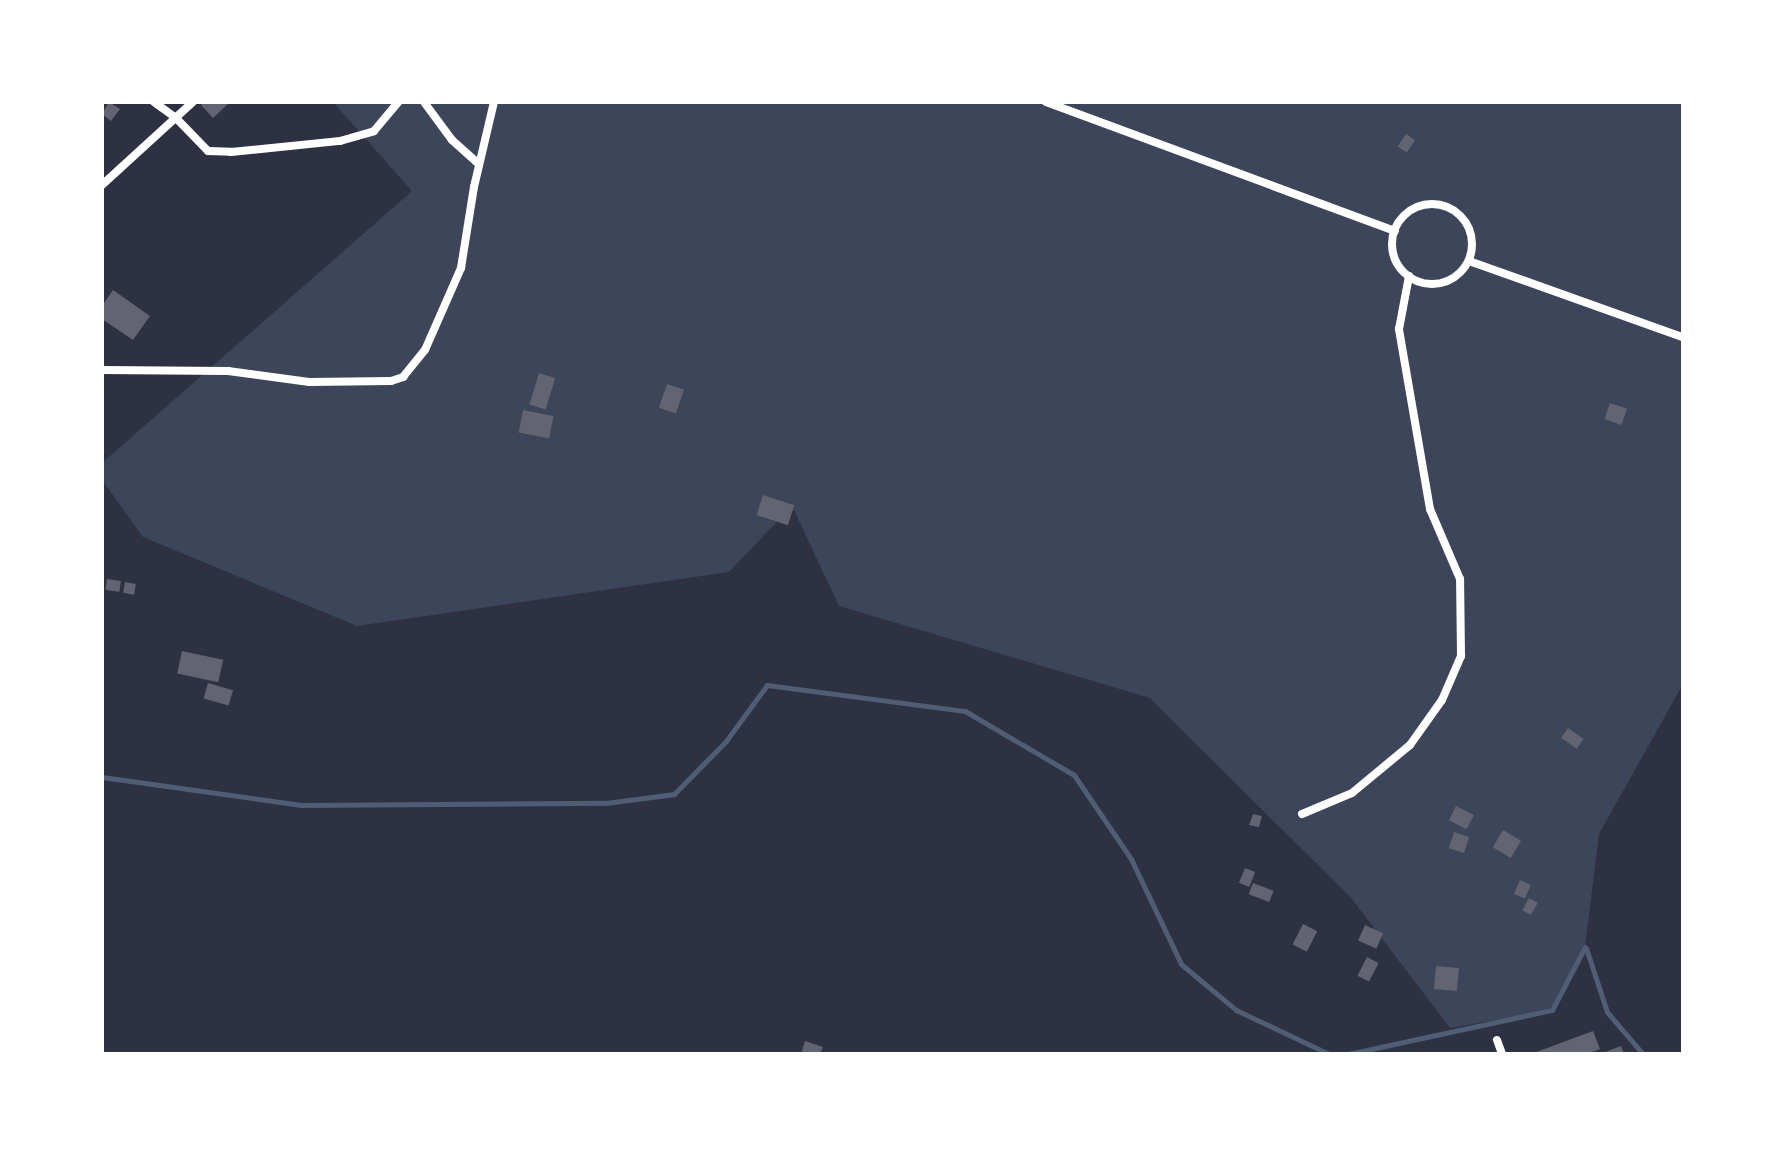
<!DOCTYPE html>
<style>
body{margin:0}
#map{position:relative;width:1785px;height:1156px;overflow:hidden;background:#2d3142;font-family:"Source Sans 3",sans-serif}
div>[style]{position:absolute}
.green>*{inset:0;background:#3c4559}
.stream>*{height:5px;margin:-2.5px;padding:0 2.5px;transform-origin:2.5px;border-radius:2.5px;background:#4f5d75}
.building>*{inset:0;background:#626471;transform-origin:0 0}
.minor>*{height:8px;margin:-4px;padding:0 4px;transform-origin:4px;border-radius:4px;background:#fff}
.minor>.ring{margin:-4px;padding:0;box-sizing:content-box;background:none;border:8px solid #fff;border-radius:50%}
span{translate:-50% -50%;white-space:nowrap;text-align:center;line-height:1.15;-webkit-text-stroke:7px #fff;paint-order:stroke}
.frame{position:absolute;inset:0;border:104px solid #fff;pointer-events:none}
</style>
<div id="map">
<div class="green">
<i style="clip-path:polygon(333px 102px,1683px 102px,1683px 684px,1599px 834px,1585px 947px,1552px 1010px,1450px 1028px,1352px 899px,1150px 698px,839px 606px,792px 506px,729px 572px,357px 626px,143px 537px,102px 480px,102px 463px,412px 191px)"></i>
</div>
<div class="stream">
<i style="left:102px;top:777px;width:201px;rotate:8deg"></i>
<i style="left:301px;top:805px;width:305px;rotate:-0.4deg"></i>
<i style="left:606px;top:803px;width:69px;rotate:-7.5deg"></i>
<i style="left:674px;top:794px;width:74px;rotate:-45.5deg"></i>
<i style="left:726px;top:741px;width:69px;rotate:-53.8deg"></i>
<i style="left:767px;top:685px;width:200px;rotate:7.5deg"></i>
<i style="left:965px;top:711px;width:126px;rotate:30.4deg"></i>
<i style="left:1074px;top:775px;width:102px;rotate:55.8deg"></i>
<i style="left:1131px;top:859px;width:116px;rotate:64.5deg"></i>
<i style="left:1181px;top:964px;width:72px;rotate:39.9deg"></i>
<i style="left:1236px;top:1010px;width:103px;rotate:25.3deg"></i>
<i style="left:1586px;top:948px;width:67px;rotate:71.8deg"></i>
<i style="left:1607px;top:1012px;width:55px;rotate:49.4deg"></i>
<i style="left:1348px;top:1054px;width:209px;rotate:-12.2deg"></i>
<i style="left:1552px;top:1010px;width:71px;rotate:-62.4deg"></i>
</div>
<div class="building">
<i style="clip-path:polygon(109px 102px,120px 109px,111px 121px,102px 114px)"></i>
<i style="clip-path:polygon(204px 102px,230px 102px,213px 118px,201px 105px)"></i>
<i style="left:1406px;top:134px;width:11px;height:15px;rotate:34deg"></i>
<i style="clip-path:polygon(113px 290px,150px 316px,133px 340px,102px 319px,102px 306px)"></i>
<i style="left:539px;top:373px;width:17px;height:33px;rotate:17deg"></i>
<i style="left:667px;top:384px;width:18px;height:25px;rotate:19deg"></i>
<i style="left:1610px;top:403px;width:18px;height:17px;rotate:19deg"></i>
<i style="left:523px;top:410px;width:31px;height:23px;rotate:11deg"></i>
<i style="left:763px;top:495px;width:33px;height:21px;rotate:18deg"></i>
<i style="left:107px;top:579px;width:14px;height:11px;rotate:8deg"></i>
<i style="left:125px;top:582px;width:11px;height:11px;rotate:10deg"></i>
<i style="left:182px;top:651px;width:42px;height:23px;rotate:12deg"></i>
<i style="left:208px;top:683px;width:26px;height:16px;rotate:16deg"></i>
<i style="left:1568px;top:728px;width:19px;height:12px;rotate:35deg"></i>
<i style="left:1456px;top:806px;width:20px;height:16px;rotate:27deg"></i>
<i style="clip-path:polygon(1253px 814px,1262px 816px,1259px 827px,1249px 825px)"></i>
<i style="left:1503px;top:830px;width:21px;height:20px;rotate:31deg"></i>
<i style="left:1454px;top:832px;width:16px;height:17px;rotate:18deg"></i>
<i style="left:1245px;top:868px;width:11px;height:16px;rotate:22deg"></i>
<i style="left:1520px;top:880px;width:12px;height:15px;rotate:24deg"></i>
<i style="left:1253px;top:883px;width:22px;height:12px;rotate:21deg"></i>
<i style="left:1529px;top:898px;width:10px;height:14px;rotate:29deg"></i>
<i style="left:1303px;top:924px;width:16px;height:23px;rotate:27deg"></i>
<i style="left:1365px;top:925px;width:20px;height:17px;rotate:24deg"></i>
<i style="left:1367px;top:957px;width:13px;height:21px;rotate:27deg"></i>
<i style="left:1436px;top:966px;width:23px;height:23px;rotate:5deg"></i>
<i style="clip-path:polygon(1593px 1031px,1600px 1049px,1589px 1053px,1531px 1054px)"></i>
<i style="clip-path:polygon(805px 1041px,823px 1047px,820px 1054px,801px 1054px)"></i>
<i style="clip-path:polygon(1621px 1046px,1624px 1054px,1600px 1054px)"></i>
</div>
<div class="minor">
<i style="left:154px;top:102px;width:27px;rotate:36deg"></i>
<i style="left:176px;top:118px;width:46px;rotate:45.9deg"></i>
<i style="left:208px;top:151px;width:23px;rotate:2deg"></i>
<i style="left:231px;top:152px;width:110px;rotate:-5.8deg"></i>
<i style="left:340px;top:141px;width:35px;rotate:-16deg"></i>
<i style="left:374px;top:131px;width:38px;rotate:-50deg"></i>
<i style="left:424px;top:102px;width:47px;rotate:53.6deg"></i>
<i style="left:452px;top:140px;width:36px;rotate:42deg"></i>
<i style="left:1046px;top:102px;width:372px;rotate:20.3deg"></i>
<i style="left:102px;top:185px;width:123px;rotate:-42.4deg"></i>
<i class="ring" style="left:1392px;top:204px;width:72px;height:72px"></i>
<i style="left:1469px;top:261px;width:227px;rotate:19.6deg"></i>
<i style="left:102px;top:370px;width:126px;rotate:0.5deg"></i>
<i style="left:228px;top:371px;width:82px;rotate:7.7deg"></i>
<i style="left:309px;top:382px;width:82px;rotate:-0.7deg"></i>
<i style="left:391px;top:381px;width:13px;rotate:-18deg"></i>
<i style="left:403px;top:377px;width:35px;rotate:-51deg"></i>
<i style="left:425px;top:350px;width:90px;rotate:-66.3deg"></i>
<i style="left:461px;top:268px;width:82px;rotate:-80.9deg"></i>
<i style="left:474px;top:187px;width:87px;rotate:-76.8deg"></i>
<i style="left:1302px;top:814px;width:54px;rotate:-22.8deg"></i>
<i style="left:1352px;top:793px;width:75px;rotate:-39.6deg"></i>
<i style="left:1410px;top:745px;width:55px;rotate:-54.6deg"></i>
<i style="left:1442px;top:700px;width:48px;rotate:-66.6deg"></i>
<i style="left:1461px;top:656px;width:77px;rotate:-90.7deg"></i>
<i style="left:1460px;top:579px;width:76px;rotate:-113.2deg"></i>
<i style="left:1430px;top:509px;width:183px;rotate:-99.8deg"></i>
<i style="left:1399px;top:329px;width:54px;rotate:-79.3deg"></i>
<i style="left:1497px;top:1040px;width:15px;rotate:70deg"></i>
</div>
<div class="frame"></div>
</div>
